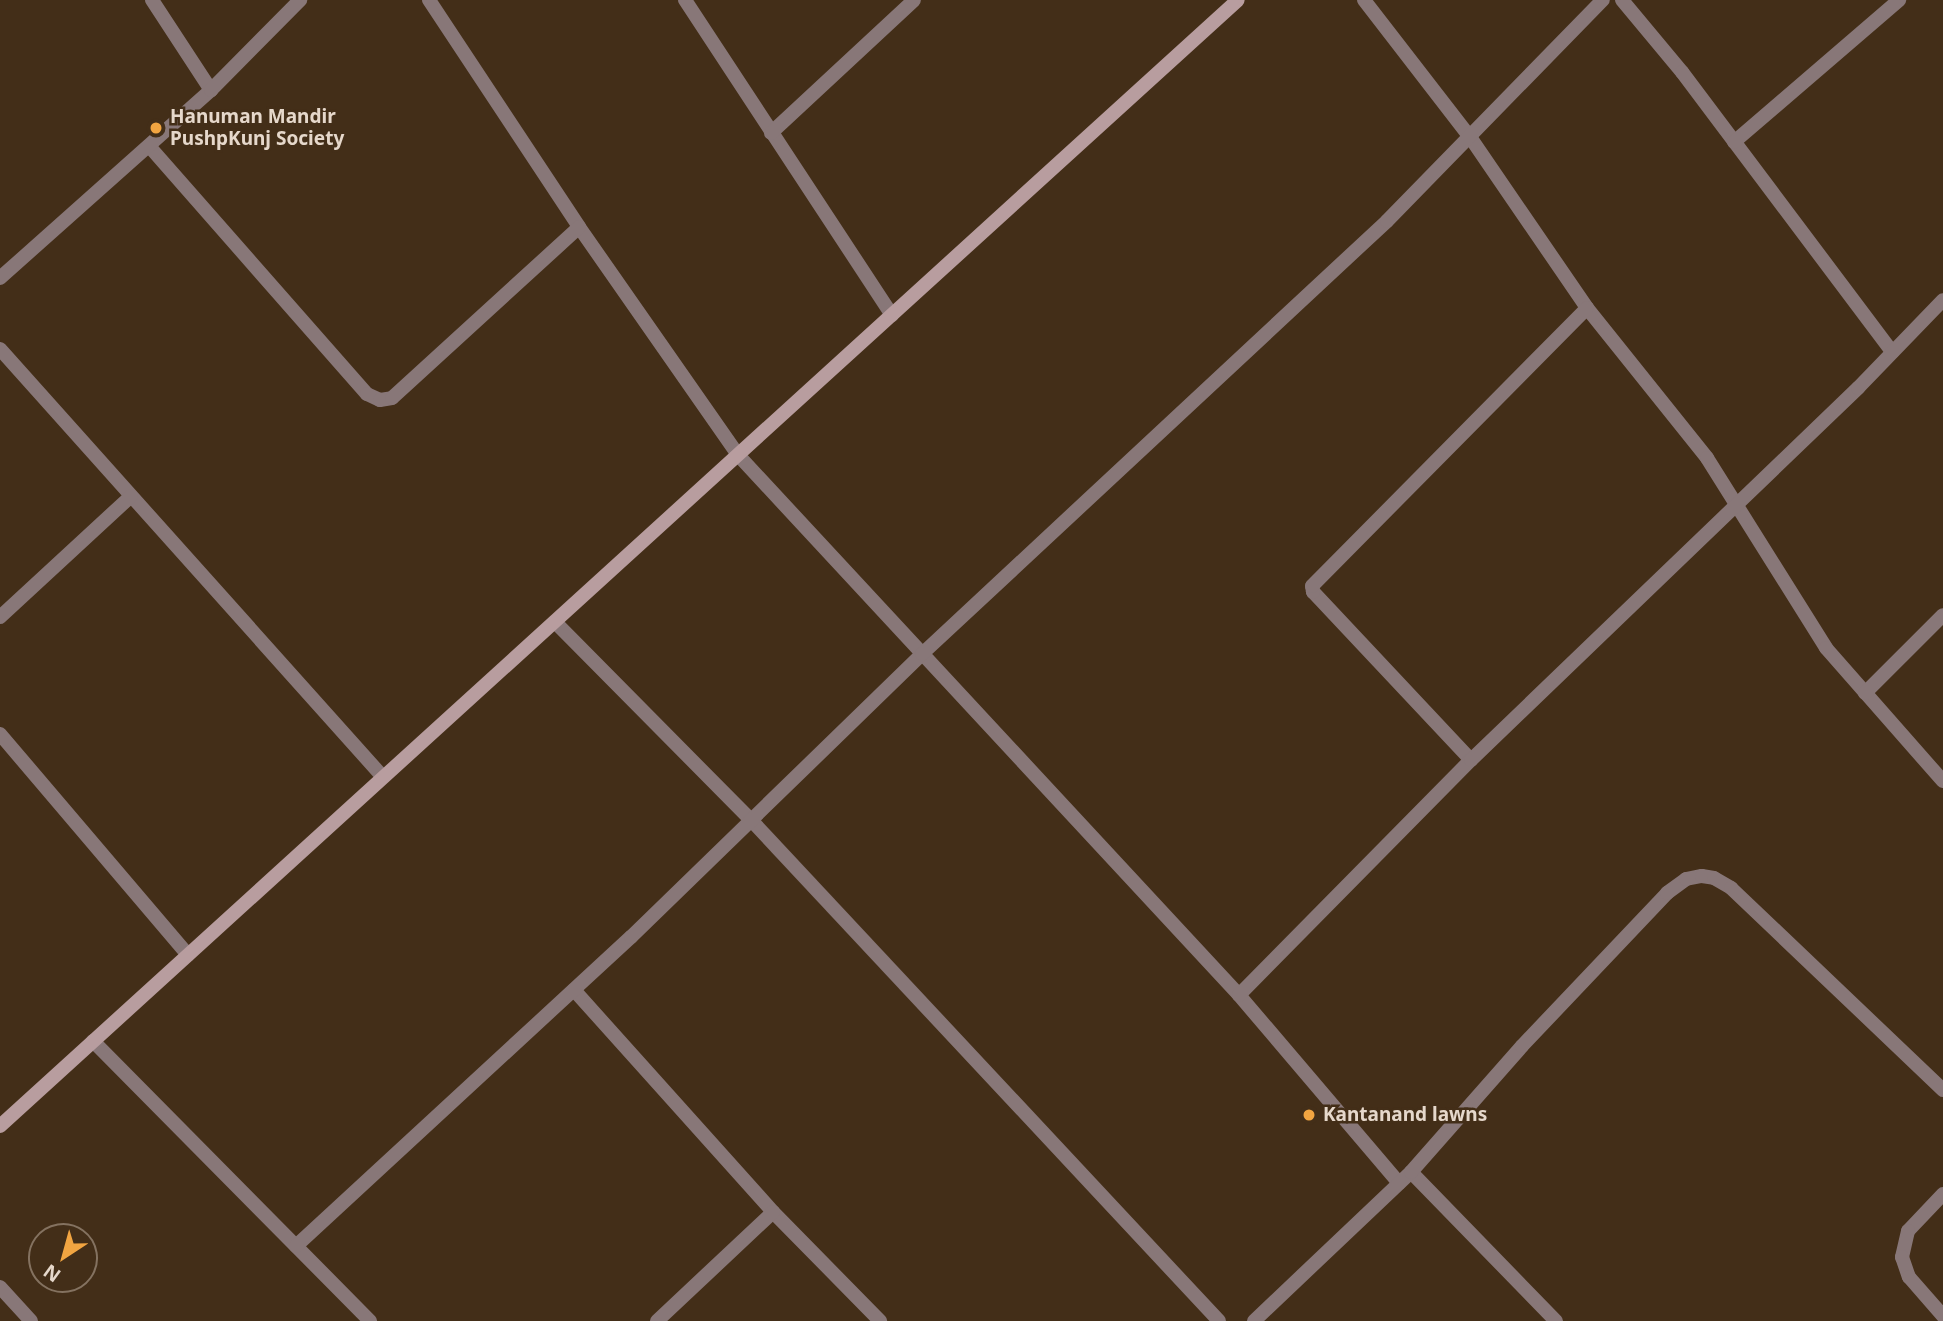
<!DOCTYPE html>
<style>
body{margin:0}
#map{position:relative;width:1943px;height:1321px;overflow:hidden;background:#432e18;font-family:"Noto Sans",sans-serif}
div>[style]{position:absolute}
.street>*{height:14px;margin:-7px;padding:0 7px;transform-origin:7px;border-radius:7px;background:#887778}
.secondary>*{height:14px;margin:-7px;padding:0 7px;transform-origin:7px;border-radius:7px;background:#b89d9f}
.dots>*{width:19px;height:19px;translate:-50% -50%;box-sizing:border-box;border:4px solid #432e18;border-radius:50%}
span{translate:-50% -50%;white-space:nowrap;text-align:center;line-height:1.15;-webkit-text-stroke:5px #432e18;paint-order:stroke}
.poi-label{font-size:19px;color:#e6d8cb;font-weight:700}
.left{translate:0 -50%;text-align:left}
.north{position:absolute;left:28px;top:1223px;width:70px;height:70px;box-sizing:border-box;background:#432e18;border:2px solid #847260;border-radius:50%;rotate:216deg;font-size:19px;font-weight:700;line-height:28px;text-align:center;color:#e6d8cb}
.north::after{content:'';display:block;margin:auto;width:24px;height:32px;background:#f2a541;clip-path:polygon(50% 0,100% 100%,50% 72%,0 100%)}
</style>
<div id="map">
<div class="street">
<i style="left:152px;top:0;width:108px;rotate:56.8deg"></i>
<i style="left:429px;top:0;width:272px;rotate:56.5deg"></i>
<i style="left:579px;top:227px;width:279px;rotate:55.1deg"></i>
<i style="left:739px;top:456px;width:735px;rotate:47.15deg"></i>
<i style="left:1239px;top:995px;width:247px;rotate:49.6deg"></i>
<i style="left:685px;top:0;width:377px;rotate:56.7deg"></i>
<i style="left:1364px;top:0;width:173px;rotate:52.3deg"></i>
<i style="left:1470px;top:137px;width:207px;rotate:55.6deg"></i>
<i style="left:1587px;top:308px;width:192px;rotate:51.3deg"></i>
<i style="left:1707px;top:458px;width:224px;rotate:57.9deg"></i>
<i style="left:1826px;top:648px;width:177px;rotate:48.7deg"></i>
<i style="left:1622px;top:0;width:94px;rotate:50.2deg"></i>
<i style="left:1682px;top:72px;width:350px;rotate:53.1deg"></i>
<i style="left:771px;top:133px;width:195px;rotate:-42.9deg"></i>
<i style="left:1734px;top:142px;width:218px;rotate:-40.7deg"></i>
<i style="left:149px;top:146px;width:330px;rotate:48.7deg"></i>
<i style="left:367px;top:394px;width:14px;rotate:25deg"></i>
<i style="left:380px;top:400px;width:12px;rotate:-9deg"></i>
<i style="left:392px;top:398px;width:253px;rotate:-42.4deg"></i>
<i style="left:0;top:278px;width:283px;rotate:-41.7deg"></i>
<i style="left:211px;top:90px;width:127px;rotate:-45.3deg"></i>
<i style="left:0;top:349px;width:574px;rotate:48.18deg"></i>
<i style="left:0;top:617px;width:178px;rotate:-42.7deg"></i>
<i style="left:555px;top:622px;width:280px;rotate:45.3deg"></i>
<i style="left:752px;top:821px;width:684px;rotate:46.95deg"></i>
<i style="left:1865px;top:693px;width:110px;rotate:-45deg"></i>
<i style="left:0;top:734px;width:290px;rotate:49.6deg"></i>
<i style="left:1471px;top:760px;width:231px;rotate:-133.2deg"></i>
<i style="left:1313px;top:592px;width:6px;rotate:-99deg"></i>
<i style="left:1312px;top:586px;width:391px;rotate:-45.3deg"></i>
<i style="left:574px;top:990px;width:298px;rotate:48.1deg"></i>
<i style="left:773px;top:1212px;width:153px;rotate:45.5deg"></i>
<i style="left:1239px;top:995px;width:330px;rotate:-45.4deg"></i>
<i style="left:1471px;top:760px;width:537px;rotate:-43.87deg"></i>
<i style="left:1858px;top:388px;width:122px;rotate:-46deg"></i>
<i style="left:93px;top:1041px;width:394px;rotate:45.3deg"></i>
<i style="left:1411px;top:1172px;width:208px;rotate:45.8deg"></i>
<i style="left:1943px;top:1194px;width:51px;rotate:133.4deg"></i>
<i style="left:1908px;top:1231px;width:27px;rotate:103deg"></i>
<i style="left:1902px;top:1257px;width:21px;rotate:71deg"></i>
<i style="left:1909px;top:1277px;width:52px;rotate:48.9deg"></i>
<i style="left:296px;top:1246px;width:456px;rotate:-42.7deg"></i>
<i style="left:631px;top:937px;width:406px;rotate:-44.2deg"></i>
<i style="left:922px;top:654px;width:635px;rotate:-42.96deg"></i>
<i style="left:1387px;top:221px;width:309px;rotate:-45.7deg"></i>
<i style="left:0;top:1287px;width:46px;rotate:47.6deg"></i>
<i style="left:657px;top:1321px;width:159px;rotate:-43.2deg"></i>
<i style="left:1254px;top:1321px;width:216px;rotate:-43.5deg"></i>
<i style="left:1411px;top:1172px;width:168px;rotate:-48.6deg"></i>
<i style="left:1522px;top:1046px;width:211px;rotate:-46.5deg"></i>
<i style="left:1667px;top:893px;width:24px;rotate:-36deg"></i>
<i style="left:1686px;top:879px;width:16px;rotate:-11deg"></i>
<i style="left:1702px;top:876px;width:12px;rotate:9deg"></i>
<i style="left:1714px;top:878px;width:20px;rotate:30deg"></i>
<i style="left:1731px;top:888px;width:293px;rotate:43.6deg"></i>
</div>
<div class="secondary">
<i style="left:0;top:1126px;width:1673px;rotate:-42.29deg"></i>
</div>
<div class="dots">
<i style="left:156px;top:128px;background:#f2a541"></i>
<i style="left:1309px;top:1115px;background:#f2a541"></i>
</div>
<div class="poi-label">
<span class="left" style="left:170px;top:128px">Hanuman Mandir<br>PushpKunj Society</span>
<span class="left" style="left:1323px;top:1115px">Kantanand lawns</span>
</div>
<div class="north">N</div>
</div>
